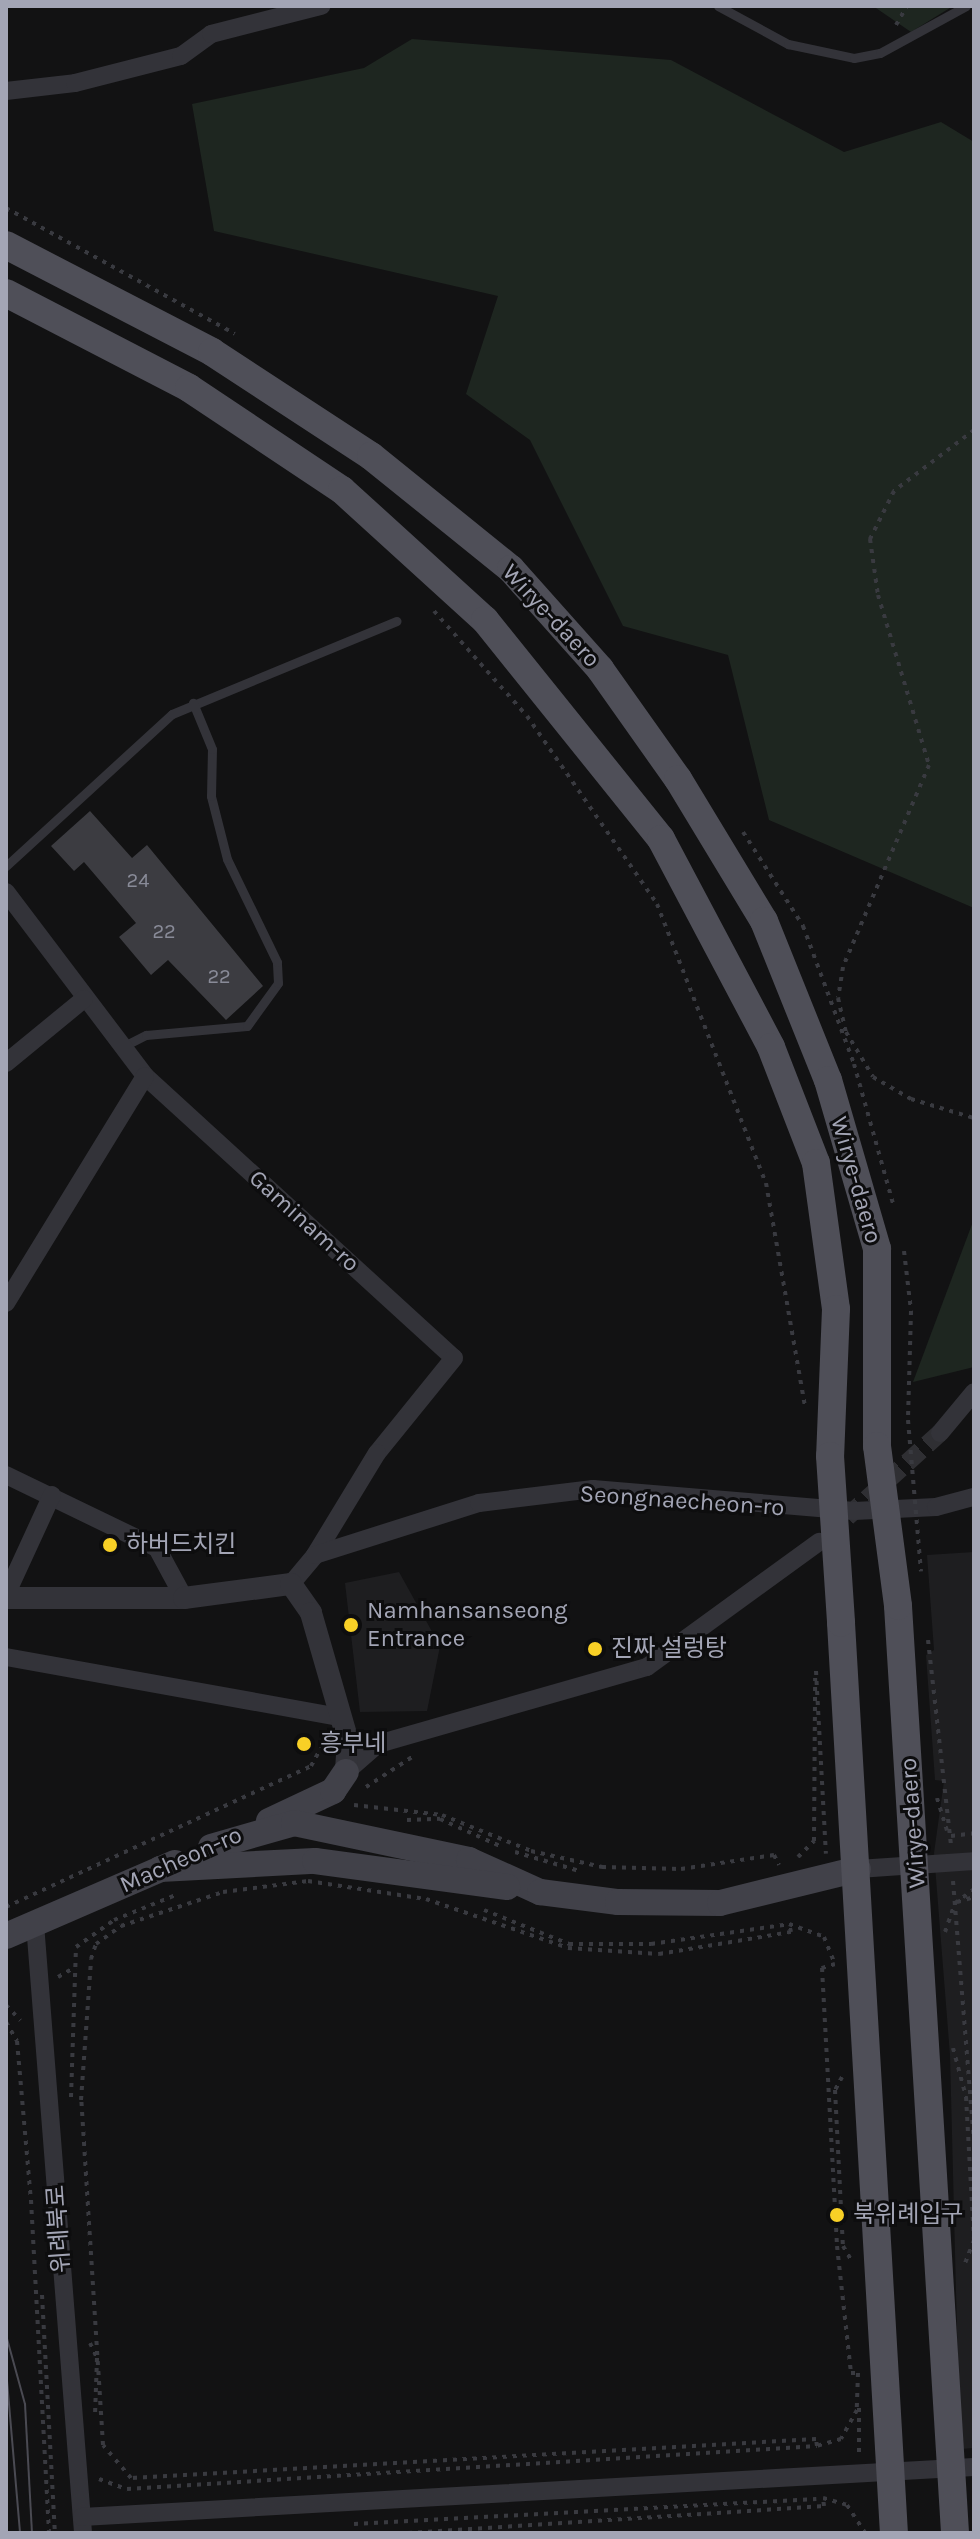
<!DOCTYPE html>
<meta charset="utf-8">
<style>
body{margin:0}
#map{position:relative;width:980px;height:2539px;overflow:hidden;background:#121213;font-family:Karla,"Noto Sans KR",sans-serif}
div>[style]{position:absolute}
.built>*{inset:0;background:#1e1e20}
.green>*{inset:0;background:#1e2620}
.building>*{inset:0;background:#3c3c41}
.minor-tunnel>*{height:18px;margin-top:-9px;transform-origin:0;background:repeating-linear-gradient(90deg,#2f2f33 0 18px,transparent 0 27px)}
.path>*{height:4px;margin-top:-2px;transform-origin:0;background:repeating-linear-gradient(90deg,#393a40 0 4px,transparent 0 10px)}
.service>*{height:9px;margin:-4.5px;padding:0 4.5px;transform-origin:4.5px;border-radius:4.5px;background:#333339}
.minor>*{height:18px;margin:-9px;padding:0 9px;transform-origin:9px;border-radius:9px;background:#333339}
.tertiary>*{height:22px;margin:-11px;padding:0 11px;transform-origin:11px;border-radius:11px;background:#333339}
.secondary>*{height:26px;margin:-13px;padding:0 13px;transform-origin:13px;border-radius:13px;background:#414149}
.primary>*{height:28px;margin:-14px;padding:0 14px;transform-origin:14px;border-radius:14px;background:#4f4f58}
.tram>*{height:2px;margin:-1px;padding:0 1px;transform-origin:1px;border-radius:1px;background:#4a4a52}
.path-bridge>*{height:4px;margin-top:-2px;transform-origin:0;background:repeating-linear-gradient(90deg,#393a40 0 4px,transparent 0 10px)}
.primary-bridge>*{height:28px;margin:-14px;padding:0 14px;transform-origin:14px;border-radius:14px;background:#4f4f58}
.dots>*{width:22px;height:22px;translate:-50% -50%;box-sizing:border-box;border:4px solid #0d0d0e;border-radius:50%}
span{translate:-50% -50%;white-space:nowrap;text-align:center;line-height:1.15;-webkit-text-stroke:6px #0d0d0e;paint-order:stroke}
.number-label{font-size:20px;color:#898b98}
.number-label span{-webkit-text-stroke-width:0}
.street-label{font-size:24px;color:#a3a5b5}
.poi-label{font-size:24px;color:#a3a5b5}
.left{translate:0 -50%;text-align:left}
.frame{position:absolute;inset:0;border:8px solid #a3a5b5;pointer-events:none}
</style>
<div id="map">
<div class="built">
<i style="clip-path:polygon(974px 1552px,974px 2448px,960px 2449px,950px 2055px,934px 1853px,944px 1781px,935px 1780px,926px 1655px,934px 1650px,927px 1555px)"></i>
<i style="clip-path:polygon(399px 1572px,440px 1646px,427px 1711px,360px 1712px,345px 1583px)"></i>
</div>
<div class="green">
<i style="clip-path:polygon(873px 6px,953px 6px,911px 32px)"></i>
<i style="clip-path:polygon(412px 39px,671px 60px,844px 152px,941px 122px,974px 142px,974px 908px,769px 820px,728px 655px,623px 626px,530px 440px,466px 394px,498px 296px,214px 231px,192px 104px,364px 68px)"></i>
<i style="clip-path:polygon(974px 1219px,974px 1367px,913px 1382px)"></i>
</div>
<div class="building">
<i style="clip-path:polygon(90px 811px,132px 858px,147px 845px,263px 986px,226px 1020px,168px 960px,151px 975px,119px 937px,136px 923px,84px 862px,74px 871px,51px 846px)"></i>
</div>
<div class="minor-tunnel">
<i style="left:847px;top:1517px;width:125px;rotate:-42.1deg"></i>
</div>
<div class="path">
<i style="left:896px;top:25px;width:22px;rotate:-60deg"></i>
<i style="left:6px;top:208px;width:261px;rotate:28.8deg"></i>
<i style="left:974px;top:430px;width:101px;rotate:142.7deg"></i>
<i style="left:894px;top:491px;width:54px;rotate:116.6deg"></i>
<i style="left:870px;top:539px;width:57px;rotate:81.9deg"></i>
<i style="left:878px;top:595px;width:177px;rotate:73.3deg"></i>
<i style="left:929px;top:765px;width:220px;rotate:113.1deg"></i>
<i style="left:843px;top:967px;width:31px;rotate:99deg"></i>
<i style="left:838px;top:998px;width:35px;rotate:77deg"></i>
<i style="left:846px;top:1032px;width:52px;rotate:59deg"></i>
<i style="left:873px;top:1077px;width:44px;rotate:30.1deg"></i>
<i style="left:911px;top:1099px;width:66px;rotate:16.8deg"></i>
<i style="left:434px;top:611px;width:140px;rotate:48.5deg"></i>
<i style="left:527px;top:716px;width:229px;rotate:55.3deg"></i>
<i style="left:657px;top:904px;width:300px;rotate:68.7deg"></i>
<i style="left:766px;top:1183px;width:227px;rotate:80.1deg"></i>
<i style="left:743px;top:832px;width:112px;rotate:57.4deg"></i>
<i style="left:803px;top:926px;width:147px;rotate:69.7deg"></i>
<i style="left:854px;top:1064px;width:148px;rotate:74.4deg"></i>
<i style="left:904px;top:1251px;width:60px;rotate:83.3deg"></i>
<i style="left:911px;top:1311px;width:109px;rotate:91.6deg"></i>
<i style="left:928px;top:1640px;width:206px;rotate:83.6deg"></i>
<i style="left:816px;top:1671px;width:183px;rotate:86.9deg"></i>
<i style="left:366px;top:1787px;width:55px;rotate:-33.1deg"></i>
<i style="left:937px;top:1798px;width:34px;rotate:73deg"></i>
<i style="left:354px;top:1805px;width:89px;rotate:6.5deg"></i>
<i style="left:442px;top:1815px;width:96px;rotate:22deg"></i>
<i style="left:531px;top:1851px;width:73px;rotate:12.7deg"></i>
<i style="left:602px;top:1867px;width:79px;rotate:1.5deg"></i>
<i style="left:681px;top:1869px;width:94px;rotate:-8.6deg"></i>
<i style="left:774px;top:1855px;width:11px;rotate:63deg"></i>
<i style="left:407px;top:1820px;width:33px;rotate:-2deg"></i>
<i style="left:440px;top:1819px;width:66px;rotate:24.2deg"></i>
<i style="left:951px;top:1836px;width:23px;rotate:-7deg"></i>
<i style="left:515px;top:1852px;width:67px;rotate:16.5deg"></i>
<i style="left:798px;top:1857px;width:23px;rotate:-45deg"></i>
<i style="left:814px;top:1841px;width:163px;rotate:-89.6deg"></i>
<i style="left:308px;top:1881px;width:119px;rotate:8.7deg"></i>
<i style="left:426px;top:1899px;width:150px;rotate:19deg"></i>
<i style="left:568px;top:1948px;width:91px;rotate:3.8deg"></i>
<i style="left:659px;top:1954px;width:134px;rotate:-9.5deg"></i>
<i style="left:791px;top:1932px;width:8px;rotate:-104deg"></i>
<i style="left:789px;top:1924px;width:37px;rotate:20deg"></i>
<i style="left:824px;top:1937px;width:29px;rotate:68deg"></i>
<i style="left:835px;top:1964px;width:14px;rotate:163deg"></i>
<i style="left:822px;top:1968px;width:278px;rotate:86.9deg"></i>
<i style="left:837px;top:2246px;width:128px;rotate:83.7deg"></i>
<i style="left:851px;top:2373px;width:7px"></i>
<i style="left:858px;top:2373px;width:37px;rotate:92deg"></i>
<i style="left:857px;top:2410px;width:33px;rotate:119deg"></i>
<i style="left:841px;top:2439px;width:25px;rotate:164deg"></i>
<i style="left:817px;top:2446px;width:7px;rotate:-98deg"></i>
<i style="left:816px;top:2439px;width:686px;rotate:176.74deg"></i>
<i style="left:131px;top:2478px;width:43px;rotate:-130.3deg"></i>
<i style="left:103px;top:2445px;width:346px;rotate:-93.6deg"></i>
<i style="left:81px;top:2100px;width:141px;rotate:-85.9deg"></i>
<i style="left:91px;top:1959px;width:16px;rotate:-72deg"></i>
<i style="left:96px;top:1944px;width:31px;rotate:-36deg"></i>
<i style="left:121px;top:1926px;width:108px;rotate:-18.4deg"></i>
<i style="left:223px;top:1892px;width:86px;rotate:-7.4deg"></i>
<i style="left:953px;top:1881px;width:261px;rotate:85.4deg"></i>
<i style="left:957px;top:1902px;width:18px;rotate:-16deg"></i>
<i style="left:6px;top:1907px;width:336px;rotate:-24.8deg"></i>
<i style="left:311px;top:1766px;width:26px;rotate:-61deg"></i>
<i style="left:484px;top:1910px;width:92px;rotate:21.8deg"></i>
<i style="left:569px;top:1944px;width:82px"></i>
<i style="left:651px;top:1944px;width:139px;rotate:-8.2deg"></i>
<i style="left:945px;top:1932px;width:31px;rotate:-71deg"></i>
<i style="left:955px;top:1903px;width:24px;rotate:-36deg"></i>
<i style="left:58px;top:1977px;width:20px;rotate:-30deg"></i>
<i style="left:6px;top:2005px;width:21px;rotate:47deg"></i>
<i style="left:6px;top:2022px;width:22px;rotate:60deg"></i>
<i style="left:17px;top:2041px;width:160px;rotate:85deg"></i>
<i style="left:31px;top:2200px;width:333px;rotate:86.9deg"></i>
<i style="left:953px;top:2048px;width:51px;rotate:75.1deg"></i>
<i style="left:966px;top:2097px;width:143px;rotate:86.8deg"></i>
<i style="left:974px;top:2240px;width:25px;rotate:111deg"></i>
<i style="left:842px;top:2077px;width:15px;rotate:118deg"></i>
<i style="left:835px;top:2090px;width:156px;rotate:87.1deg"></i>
<i style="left:843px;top:2246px;width:16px;rotate:60deg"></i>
<i style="left:71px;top:2097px;width:150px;rotate:-88.1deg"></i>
<i style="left:76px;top:1947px;width:47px;rotate:-35.4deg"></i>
<i style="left:114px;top:1920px;width:69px;rotate:-22.1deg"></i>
<i style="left:42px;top:2295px;width:238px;rotate:86.9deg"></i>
<i style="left:90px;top:2343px;width:17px;rotate:65deg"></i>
<i style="left:97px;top:2358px;width:58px;rotate:92deg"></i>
<i style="left:859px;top:2408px;width:47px;rotate:90deg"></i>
<i style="left:99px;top:2479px;width:30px;rotate:20deg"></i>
<i style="left:127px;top:2489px;width:691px;rotate:-3.57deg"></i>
<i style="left:354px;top:2524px;width:463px;rotate:-3.1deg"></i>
<i style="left:273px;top:2533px;width:62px"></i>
<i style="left:408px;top:2533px;width:417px;rotate:-3.7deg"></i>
<i style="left:824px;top:2506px;width:8px;rotate:-97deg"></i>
<i style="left:823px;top:2498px;width:25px;rotate:16deg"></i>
<i style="left:847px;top:2505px;width:33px;rotate:57deg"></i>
</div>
<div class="service">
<i style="left:718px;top:6px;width:80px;rotate:28.5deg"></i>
<i style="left:788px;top:44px;width:67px;rotate:12deg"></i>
<i style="left:854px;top:58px;width:26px;rotate:-11deg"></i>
<i style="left:880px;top:53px;width:98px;rotate:-28.7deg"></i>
<i style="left:6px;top:866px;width:225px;rotate:-42.5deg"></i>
<i style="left:172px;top:714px;width:243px;rotate:-22.5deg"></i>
<i style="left:122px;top:1047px;width:27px;rotate:-27deg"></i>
<i style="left:146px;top:1035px;width:101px;rotate:-5.1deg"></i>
<i style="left:247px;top:1026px;width:53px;rotate:-54.2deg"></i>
<i style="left:278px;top:983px;width:21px;rotate:-93deg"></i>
<i style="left:277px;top:962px;width:114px;rotate:-115.9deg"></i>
<i style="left:227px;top:859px;width:65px;rotate:-104.3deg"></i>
<i style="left:211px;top:796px;width:47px;rotate:-88.8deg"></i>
<i style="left:212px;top:749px;width:50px;rotate:-112.4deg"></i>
</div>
<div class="minor">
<i style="left:6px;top:91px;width:69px;rotate:-6.6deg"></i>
<i style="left:75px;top:83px;width:109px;rotate:-14.3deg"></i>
<i style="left:181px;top:56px;width:37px;rotate:-36deg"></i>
<i style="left:211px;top:34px;width:114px;rotate:-14.3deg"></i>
<i style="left:6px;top:892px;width:231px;rotate:52.9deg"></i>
<i style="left:145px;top:1076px;width:418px;rotate:42.4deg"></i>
<i style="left:454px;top:1358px;width:122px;rotate:129deg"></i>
<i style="left:377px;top:1453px;width:119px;rotate:121.3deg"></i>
<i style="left:6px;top:1063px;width:101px;rotate:-39.4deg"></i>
<i style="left:6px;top:1303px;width:266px;rotate:-58.5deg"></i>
<i style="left:940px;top:1433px;width:53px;rotate:-50.3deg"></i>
<i style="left:6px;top:1475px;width:168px;rotate:25.8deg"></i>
<i style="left:157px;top:1548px;width:57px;rotate:61.6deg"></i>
<i style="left:291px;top:1584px;width:38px;rotate:-50deg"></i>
<i style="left:315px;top:1555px;width:172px;rotate:-17.6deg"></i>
<i style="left:479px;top:1503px;width:115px;rotate:-7deg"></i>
<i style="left:593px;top:1489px;width:262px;rotate:4.8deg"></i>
<i style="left:854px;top:1511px;width:82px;rotate:-2.8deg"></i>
<i style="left:936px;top:1507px;width:39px;rotate:-15deg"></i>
<i style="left:6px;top:1595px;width:110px;rotate:-65.3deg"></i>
<i style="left:6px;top:1657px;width:339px;rotate:10.2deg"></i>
<i style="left:346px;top:1772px;width:43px;rotate:-41.2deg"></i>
<i style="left:378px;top:1744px;width:280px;rotate:-16deg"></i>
<i style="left:647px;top:1667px;width:213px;rotate:-36deg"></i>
<i style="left:858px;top:1869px;width:116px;rotate:-3.9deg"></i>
<i style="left:35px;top:1924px;width:611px;rotate:85.49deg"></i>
<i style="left:82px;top:2517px;width:893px;rotate:-3.21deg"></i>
</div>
<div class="tertiary">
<i style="left:6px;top:1598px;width:178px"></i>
<i style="left:184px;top:1598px;width:108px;rotate:-7.5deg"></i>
<i style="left:291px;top:1584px;width:35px;rotate:55deg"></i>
<i style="left:311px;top:1613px;width:133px;rotate:73.9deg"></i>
<i style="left:348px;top:1741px;width:31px;rotate:94deg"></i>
</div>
<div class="secondary">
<i style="left:269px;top:1821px;width:71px;rotate:-25.1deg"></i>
<i style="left:333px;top:1791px;width:23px;rotate:-56deg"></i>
<i style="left:211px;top:1847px;width:86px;rotate:-16.1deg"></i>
<i style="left:294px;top:1823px;width:179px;rotate:11.9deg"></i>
<i style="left:469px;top:1860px;width:78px;rotate:24.3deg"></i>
<i style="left:540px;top:1892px;width:79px;rotate:7.3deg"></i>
<i style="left:618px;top:1902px;width:102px;rotate:0.6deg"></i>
<i style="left:720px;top:1903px;width:142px;rotate:-13.8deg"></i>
<i style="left:160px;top:1869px;width:155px;rotate:-3deg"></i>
<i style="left:315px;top:1861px;width:194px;rotate:7.7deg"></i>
<i style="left:6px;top:1936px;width:184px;rotate:-23.4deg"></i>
</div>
<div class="primary">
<i style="left:6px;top:245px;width:232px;rotate:27.4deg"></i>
<i style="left:212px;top:352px;width:190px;rotate:33.2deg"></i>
<i style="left:371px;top:456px;width:180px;rotate:38.9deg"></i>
<i style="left:511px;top:569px;width:134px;rotate:48.3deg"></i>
<i style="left:600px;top:669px;width:135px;rotate:54.7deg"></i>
<i style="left:678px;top:779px;width:166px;rotate:58.8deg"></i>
<i style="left:764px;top:921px;width:171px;rotate:68.1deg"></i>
<i style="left:828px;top:1080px;width:176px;rotate:73.8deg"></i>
<i style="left:877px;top:1249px;width:197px;rotate:90deg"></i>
<i style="left:6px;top:293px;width:206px;rotate:27.4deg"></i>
<i style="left:189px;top:388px;width:184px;rotate:33.7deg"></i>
<i style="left:342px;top:490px;width:193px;rotate:42.3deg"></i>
<i style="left:485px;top:620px;width:281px;rotate:51.2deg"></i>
<i style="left:661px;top:839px;width:235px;rotate:62.1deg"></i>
<i style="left:771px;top:1047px;width:124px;rotate:68.8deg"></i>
<i style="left:816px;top:1163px;width:147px;rotate:82.2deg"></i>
<i style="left:836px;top:1309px;width:147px;rotate:92.3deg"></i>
<i style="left:898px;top:1606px;width:929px;rotate:86.48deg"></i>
<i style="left:841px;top:1623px;width:912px;rotate:86.67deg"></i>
</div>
<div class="tram">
<i style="left:6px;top:2335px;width:72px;rotate:74.6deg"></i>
<i style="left:25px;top:2404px;width:129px;rotate:86.9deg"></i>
<i style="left:6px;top:2369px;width:165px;rotate:85.1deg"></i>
</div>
<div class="path-bridge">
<i style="left:908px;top:1420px;width:152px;rotate:85.1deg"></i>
</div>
<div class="primary-bridge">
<i style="left:877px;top:1446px;width:161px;rotate:82.5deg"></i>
<i style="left:830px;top:1456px;width:167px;rotate:86.2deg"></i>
</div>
<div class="dots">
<i style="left:110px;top:1545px;background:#f8d026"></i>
<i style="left:351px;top:1625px;background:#f8d026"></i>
<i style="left:595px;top:1649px;background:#f8d026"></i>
<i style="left:304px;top:1744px;background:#f8d026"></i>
<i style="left:837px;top:2215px;background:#f8d026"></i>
</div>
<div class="number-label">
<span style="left:138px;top:880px">24</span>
<span style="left:164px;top:931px">22</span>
<span style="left:219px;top:976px">22</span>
</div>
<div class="street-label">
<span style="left:551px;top:616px;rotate:47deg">Wirye-daero</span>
<span style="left:856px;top:1180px;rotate:74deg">Wirye-daero</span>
<span style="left:304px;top:1221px;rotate:42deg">Gaminam-ro</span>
<span style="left:682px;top:1501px;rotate:4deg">Seongnaecheon-ro</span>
<span style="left:913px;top:1823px;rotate:-94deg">Wirye-daero</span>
<span style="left:181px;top:1860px;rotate:-24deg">Macheon-ro</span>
<span style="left:59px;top:2229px;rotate:-94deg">위례북로</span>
</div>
<div class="poi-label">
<span class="left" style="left:126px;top:1545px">하버드치킨</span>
<span class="left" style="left:367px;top:1625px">Namhansanseong<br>Entrance</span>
<span class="left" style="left:611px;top:1649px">진짜 설렁탕</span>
<span class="left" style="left:320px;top:1744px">흥부네</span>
<span class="left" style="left:853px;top:2215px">북위례입구</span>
</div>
<div class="frame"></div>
</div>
